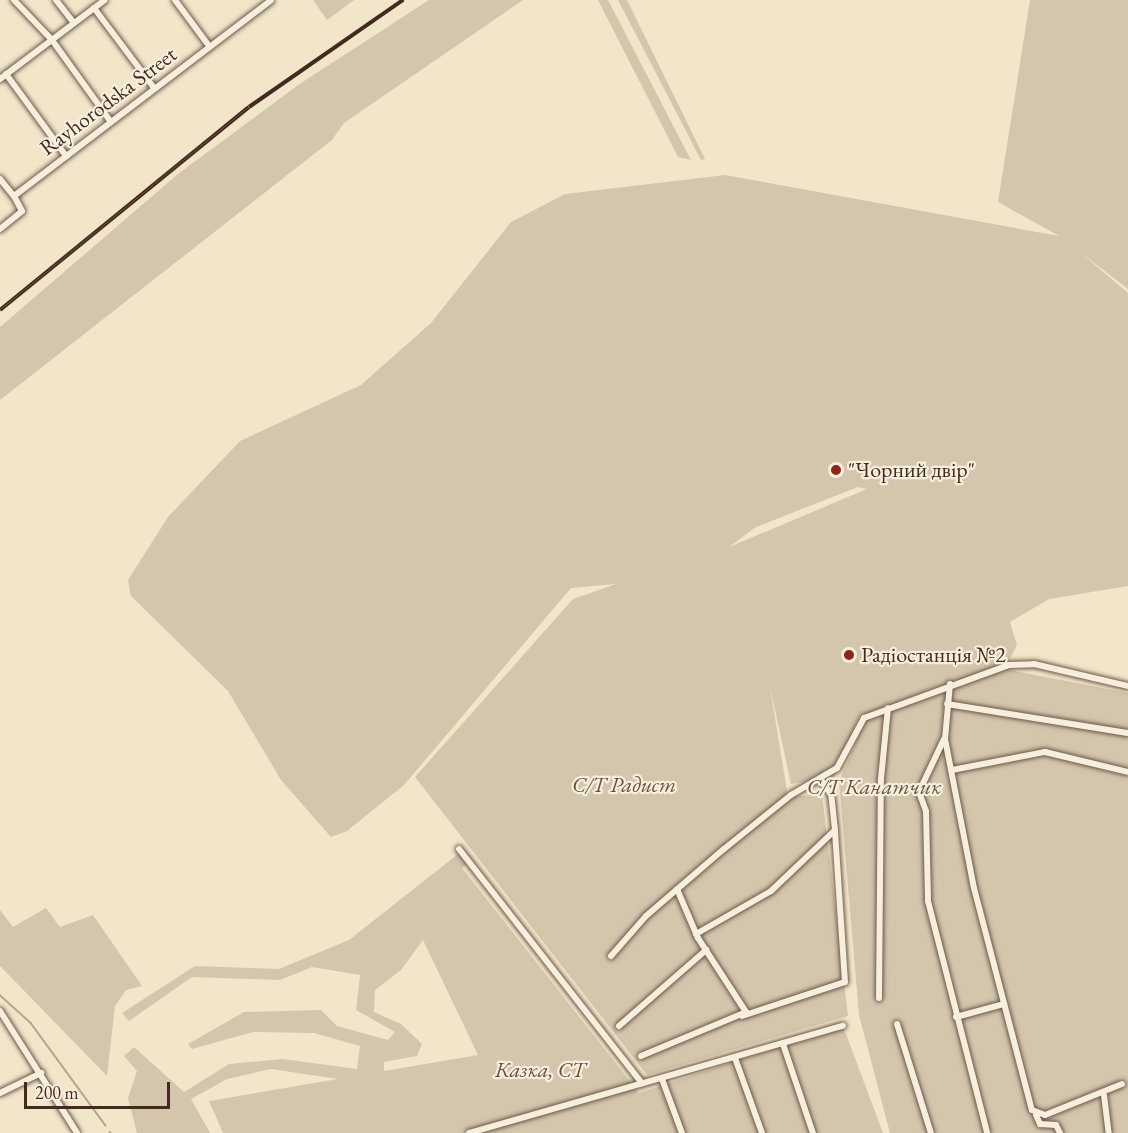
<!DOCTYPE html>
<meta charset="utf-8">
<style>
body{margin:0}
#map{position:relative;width:1128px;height:1133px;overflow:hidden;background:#f1e6ca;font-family:"EB Garamond",serif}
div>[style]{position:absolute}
.green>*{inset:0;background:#d3c6ad}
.stream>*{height:1.5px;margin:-0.75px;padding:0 0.75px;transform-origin:0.75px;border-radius:0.75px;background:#b6a690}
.roads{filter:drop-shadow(0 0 2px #6e584a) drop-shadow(0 0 2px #6e584a)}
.street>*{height:6px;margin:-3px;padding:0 3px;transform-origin:3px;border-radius:3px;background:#f6efdd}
.rail>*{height:4px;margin-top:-2px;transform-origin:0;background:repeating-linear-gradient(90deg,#f6efdd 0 4.5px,#43291f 0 9px);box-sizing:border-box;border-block:2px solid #43291f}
.dots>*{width:16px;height:16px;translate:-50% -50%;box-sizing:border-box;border:3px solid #f6efdd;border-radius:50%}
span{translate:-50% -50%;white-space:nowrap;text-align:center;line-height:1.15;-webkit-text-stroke:4.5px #f6efdd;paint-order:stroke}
.street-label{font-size:22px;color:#43291f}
.poi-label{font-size:22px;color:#43291f}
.left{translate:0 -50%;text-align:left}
.park-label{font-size:22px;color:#675042;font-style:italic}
.scale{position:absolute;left:24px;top:1082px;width:146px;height:27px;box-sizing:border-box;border:3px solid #43291f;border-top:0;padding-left:8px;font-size:18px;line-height:21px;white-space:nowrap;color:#43291f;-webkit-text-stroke:4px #f6efdd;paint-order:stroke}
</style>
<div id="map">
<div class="green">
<i style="clip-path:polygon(313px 0,354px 0,327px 20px)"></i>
<i style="clip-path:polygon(429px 0,523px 0,344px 123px,332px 140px,0 400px,0 327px,178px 174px,298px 85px)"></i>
<i style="clip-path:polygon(598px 0,608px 0,691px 160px,678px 157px)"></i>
<i style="clip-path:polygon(618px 0,627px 0,705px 159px,701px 160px)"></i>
<i style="clip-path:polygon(evenodd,1030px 0,1128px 0,1128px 289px,1080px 252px,1128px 293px,1128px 586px,1049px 599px,1010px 622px,1017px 645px,1005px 669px,1128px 693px,1128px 1133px,890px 1133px,859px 1015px,839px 781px,866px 720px,970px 681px,859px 717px,834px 777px,791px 784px,770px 687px,788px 797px,822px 794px,848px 1016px,647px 1075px,415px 777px,573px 599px,616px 584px,571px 588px,404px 785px,347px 831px,331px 837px,281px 780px,228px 691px,131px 596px,128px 580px,168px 517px,240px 441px,361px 385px,431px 323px,511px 222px,565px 194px,725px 175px,1059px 236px,998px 202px,1030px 0,858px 487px,867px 489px,729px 547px,756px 527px,858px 487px)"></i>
<i style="clip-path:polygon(evenodd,458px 854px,468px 863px,462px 868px,639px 1093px,843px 1026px,883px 1133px,223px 1133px,209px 1101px,338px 1079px,271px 1069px,227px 1079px,191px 1099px,210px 1133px,137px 1133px,128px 1098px,137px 1071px,124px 1056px,134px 1047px,184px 1092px,229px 1064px,283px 1059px,357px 1069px,360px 1046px,314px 1033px,253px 1032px,192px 1049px,188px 1044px,244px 1012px,321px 1010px,337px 1026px,388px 1040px,395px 1032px,356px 1010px,360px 975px,312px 967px,280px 980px,192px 977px,129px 1021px,122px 1013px,195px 966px,279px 969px,349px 940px,458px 854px,423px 940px,478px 1055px,384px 1071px,384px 1062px,417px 1056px,422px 1044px,401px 1024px,374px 1012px,375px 990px,401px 970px,423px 940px)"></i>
<i style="clip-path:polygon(46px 908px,60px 927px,93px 915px,142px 986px,126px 990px,115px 1006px,107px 1076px,0 966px,0 910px,13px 927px)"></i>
</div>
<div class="stream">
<i style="left:0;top:995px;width:42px;rotate:42.1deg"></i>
<i style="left:31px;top:1023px;width:127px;rotate:53.9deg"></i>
<i style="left:110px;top:1132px;width:1px;rotate:45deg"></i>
</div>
<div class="roads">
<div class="street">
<i style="left:14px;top:0;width:55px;rotate:46.5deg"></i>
<i style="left:52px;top:40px;width:101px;rotate:54.3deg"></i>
<i style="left:56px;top:0;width:29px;rotate:52deg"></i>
<i style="left:175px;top:0;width:57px;rotate:53.5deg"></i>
<i style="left:94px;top:8px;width:100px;rotate:53.1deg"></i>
<i style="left:6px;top:74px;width:102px;rotate:53.8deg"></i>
<i style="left:0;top:79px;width:131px;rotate:-37deg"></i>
<i style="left:0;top:179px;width:22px;rotate:51deg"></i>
<i style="left:0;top:229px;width:28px;rotate:-39deg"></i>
<i style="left:22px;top:211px;width:17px;rotate:-118deg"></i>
<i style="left:14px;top:196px;width:323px;rotate:-37.3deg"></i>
<i style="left:950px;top:684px;width:55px;rotate:95.2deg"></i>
<i style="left:945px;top:739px;width:152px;rotate:79deg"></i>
<i style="left:974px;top:888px;width:229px;rotate:75.4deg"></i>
<i style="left:1032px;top:1110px;width:14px;rotate:21deg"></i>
<i style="left:1045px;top:1115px;width:83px;rotate:-21.9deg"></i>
<i style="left:947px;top:704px;width:183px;rotate:9.1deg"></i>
<i style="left:944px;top:739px;width:59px;rotate:115.3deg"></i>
<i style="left:919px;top:792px;width:20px;rotate:70deg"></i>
<i style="left:926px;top:811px;width:90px;rotate:88.7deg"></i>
<i style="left:928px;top:901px;width:239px;rotate:75.7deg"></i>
<i style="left:952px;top:770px;width:95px;rotate:-11deg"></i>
<i style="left:1045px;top:752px;width:85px;rotate:13.5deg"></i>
<i style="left:459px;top:849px;width:297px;rotate:52deg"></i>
<i style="left:696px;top:934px;width:86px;rotate:-29.8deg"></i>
<i style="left:771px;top:891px;width:88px;rotate:-43.6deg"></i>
<i style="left:835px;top:830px;width:36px;rotate:-96deg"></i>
<i style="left:831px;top:794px;width:19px;rotate:-126deg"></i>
<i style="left:611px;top:956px;width:53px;rotate:-48.8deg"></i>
<i style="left:646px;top:916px;width:103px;rotate:-40.7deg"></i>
<i style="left:724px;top:849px;width:86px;rotate:-38.9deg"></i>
<i style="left:791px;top:795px;width:53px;rotate:-30.4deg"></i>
<i style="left:837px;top:768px;width:57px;rotate:-61.6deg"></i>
<i style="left:864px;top:718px;width:154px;rotate:-20.1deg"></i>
<i style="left:1009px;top:665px;width:25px;rotate:-2deg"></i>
<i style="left:1034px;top:664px;width:97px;rotate:13.2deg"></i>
<i style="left:879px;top:998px;width:219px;rotate:-89.5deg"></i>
<i style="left:881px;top:779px;width:71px;rotate:-84.4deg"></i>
<i style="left:0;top:1011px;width:144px;rotate:57.7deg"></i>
<i style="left:742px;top:1016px;width:108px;rotate:-18.3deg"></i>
<i style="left:845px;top:982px;width:152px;rotate:-93.8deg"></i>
<i style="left:956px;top:1017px;width:50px;rotate:-15.2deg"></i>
<i style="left:897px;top:1024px;width:114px;rotate:72.7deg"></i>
<i style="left:619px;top:1026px;width:116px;rotate:-41.1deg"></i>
<i style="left:783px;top:1044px;width:94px;rotate:71.4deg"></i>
<i style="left:641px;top:1056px;width:114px;rotate:-22.7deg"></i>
<i style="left:746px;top:1012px;width:88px;rotate:-123deg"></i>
<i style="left:698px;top:938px;width:53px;rotate:-113.2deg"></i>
<i style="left:735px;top:1058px;width:80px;rotate:70.2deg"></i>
<i style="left:662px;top:1079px;width:58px;rotate:69.7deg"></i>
<i style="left:0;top:1093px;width:46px;rotate:-26deg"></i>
<i style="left:1104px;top:1095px;width:38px;rotate:83deg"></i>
<i style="left:1036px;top:1115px;width:10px;rotate:66deg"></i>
<i style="left:1040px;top:1124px;width:16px;rotate:4deg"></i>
<i style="left:1056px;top:1125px;width:9px;rotate:63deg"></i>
<i style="left:469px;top:1133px;width:389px;rotate:-16deg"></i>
</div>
</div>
<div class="rail">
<i style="left:0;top:310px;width:321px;rotate:-39.2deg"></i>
<i style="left:249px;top:107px;width:188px;rotate:-34.8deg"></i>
</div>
<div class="dots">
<i style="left:836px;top:470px;background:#8f2418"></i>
<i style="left:849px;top:655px;background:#8f2418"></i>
</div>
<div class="street-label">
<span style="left:108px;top:101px;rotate:-37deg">Rayhorodska Street</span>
</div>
<div class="poi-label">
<span class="left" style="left:848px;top:470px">"Чорний двір"</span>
<span class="left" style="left:861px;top:655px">Радiостанцiя №2</span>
</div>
<div class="park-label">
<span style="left:624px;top:785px">С/Т Радист</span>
<span style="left:874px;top:787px">С/Т Канатчик</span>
<span style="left:540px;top:1070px">Казка, СТ</span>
</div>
<div class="scale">200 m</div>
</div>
